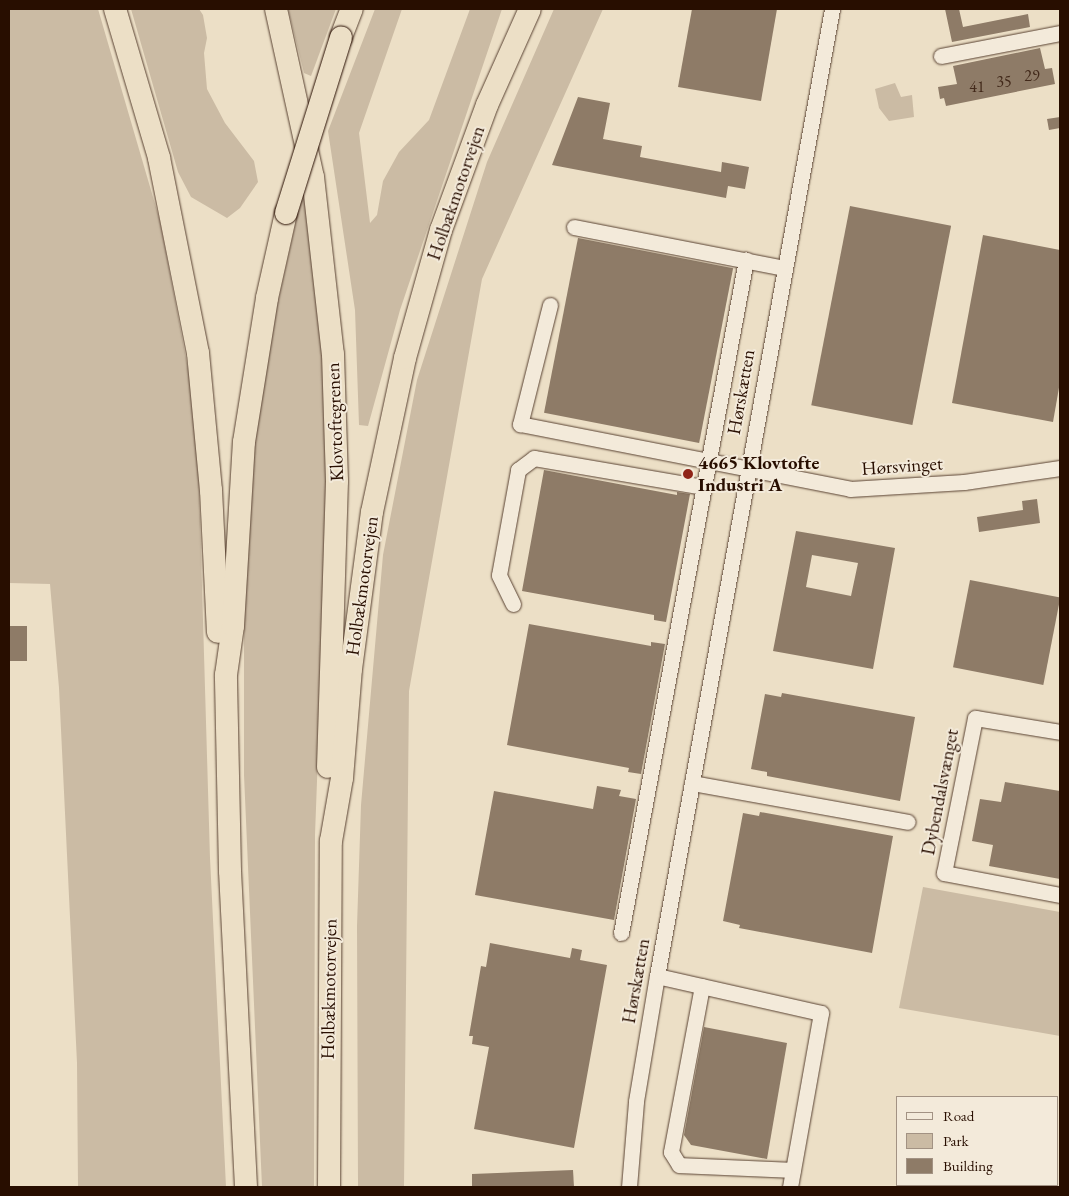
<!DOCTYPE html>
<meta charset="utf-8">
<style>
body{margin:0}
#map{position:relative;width:1069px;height:1196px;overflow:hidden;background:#ecdfc6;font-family:"EB Garamond",serif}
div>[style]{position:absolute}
.green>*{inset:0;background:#cbbba4}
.building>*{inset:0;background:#8e7b67;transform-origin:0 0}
.roads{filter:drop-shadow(0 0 1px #594232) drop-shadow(0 0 1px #594232)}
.minor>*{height:15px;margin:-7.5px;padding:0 7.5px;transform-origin:7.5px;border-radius:7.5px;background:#f3eada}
.highway>*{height:22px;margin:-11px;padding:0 11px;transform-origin:11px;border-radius:11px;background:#ecdfc6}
.bridges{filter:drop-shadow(0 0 1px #280e00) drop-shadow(0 0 1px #280e00)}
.highway-bridge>*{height:22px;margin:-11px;padding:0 11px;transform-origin:11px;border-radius:11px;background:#ecdfc6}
.dots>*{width:14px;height:14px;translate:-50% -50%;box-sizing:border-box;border:2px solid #f3eada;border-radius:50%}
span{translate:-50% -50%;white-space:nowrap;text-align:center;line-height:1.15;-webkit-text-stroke:4px #f3eada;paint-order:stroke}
.number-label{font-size:16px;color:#42291a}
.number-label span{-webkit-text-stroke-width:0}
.street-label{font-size:19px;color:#280e00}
.poi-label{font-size:19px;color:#280e00;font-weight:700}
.left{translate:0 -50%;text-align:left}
.frame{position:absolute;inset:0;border:10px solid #280e00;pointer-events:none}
.legend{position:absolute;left:896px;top:1096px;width:162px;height:90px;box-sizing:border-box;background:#f3eada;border:1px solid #a29283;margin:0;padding:6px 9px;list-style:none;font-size:15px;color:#280e00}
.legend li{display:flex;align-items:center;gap:10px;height:25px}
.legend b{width:25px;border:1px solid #a29283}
</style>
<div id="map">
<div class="green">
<i style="clip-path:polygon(9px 9px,98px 9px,160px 221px,197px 416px,210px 858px,226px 1187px,78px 1187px,77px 1063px,59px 688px,50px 584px,9px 583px)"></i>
<i style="clip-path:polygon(131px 9px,199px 9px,203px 15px,207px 38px,204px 53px,207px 89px,225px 123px,254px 161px,258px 182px,240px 208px,227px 218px,191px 197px,178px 172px)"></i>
<i style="clip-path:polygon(288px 9px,336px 9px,311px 76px,304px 73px)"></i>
<i style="clip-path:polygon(375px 9px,402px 9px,359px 133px,370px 223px,377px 215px,383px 181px,399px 152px,429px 120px,470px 9px,502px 9px,400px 310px,368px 426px,359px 425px,355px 310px,328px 131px)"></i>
<i style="clip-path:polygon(554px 9px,603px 9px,482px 279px,409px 691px,404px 1187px,358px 1187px,357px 926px,361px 805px,383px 555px,417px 380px,487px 162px)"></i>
<i style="clip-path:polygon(895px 83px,901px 97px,912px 95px,914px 117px,889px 121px,879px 108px,875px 89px)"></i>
<i style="clip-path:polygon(305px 198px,320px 314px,326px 413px,326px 540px,315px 835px,314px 1187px,262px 1187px,244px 775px,244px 578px,255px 436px,274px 320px,296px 221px,302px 200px)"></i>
<i style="clip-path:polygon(923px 887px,1060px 912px,1060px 1036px,899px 1008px)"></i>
</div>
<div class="building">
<i style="clip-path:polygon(692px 9px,777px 9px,761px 101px,678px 87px)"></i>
<i style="clip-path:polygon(945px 9px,959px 9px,963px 27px,1028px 14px,1030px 27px,952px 42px)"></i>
<i style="clip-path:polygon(1040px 48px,1045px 69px,1052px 68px,1055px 84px,946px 106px,944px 98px,940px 99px,938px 87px,957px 84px,953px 66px)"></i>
<i style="clip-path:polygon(578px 97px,610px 103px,603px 139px,642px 146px,640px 157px,721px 172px,722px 162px,749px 167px,745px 189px,728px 186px,726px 198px,552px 165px)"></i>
<i style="clip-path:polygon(1060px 117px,1060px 128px,1049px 130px,1047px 119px)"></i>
<i style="left:850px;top:206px;width:103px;height:203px;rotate:11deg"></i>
<i style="clip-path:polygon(983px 235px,1060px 250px,1060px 382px,1053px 422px,952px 403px)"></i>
<i style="left:578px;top:238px;width:158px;height:178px;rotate:11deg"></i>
<i style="clip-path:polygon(544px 470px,677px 495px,677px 492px,690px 494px,666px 622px,654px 620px,654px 615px,522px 591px)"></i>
<i style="clip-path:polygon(1037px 499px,1040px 523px,979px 532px,977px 517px,1023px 510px,1022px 501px)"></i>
<i style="clip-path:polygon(evenodd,796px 531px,895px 548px,873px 669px,773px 651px,796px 531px,812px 555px,858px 563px,851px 596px,806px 587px,812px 555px)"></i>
<i style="left:970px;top:580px;width:92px;height:89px;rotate:11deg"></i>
<i style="clip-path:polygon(529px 624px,651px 646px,651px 642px,665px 644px,641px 774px,628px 772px,629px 768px,507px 745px)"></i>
<i style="left:9px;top:626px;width:18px;height:35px"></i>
<i style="clip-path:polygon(782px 693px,915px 717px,900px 801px,767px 776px,767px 772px,751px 769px,765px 694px,781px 697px)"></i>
<i style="clip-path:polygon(1005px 782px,1060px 791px,1060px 879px,989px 866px,993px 845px,972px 841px,980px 799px,1001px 802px)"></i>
<i style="clip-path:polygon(597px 786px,621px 790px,619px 796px,636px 799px,614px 920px,475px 895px,494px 791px,593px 809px)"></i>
<i style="clip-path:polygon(760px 812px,893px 836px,872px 953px,739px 928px,740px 925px,723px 921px,743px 813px,759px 816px)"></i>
<i style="clip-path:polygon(490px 943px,570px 958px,572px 948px,582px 950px,580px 960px,607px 965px,574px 1148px,474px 1129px,489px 1047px,472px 1044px,473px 1036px,469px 1036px,481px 966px,486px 967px)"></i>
<i style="clip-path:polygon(704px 1027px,787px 1043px,767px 1159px,691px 1145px,684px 1135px)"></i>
<i style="clip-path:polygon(573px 1170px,574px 1187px,472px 1187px,472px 1174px)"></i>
</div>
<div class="roads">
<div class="minor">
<i style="left:941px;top:56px;width:121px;rotate:-10.9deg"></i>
<i style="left:574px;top:227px;width:214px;rotate:11deg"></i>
<i style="left:550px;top:305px;width:123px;rotate:104.1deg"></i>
<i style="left:520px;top:424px;width:336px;rotate:11.1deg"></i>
<i style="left:850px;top:489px;width:114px;rotate:-3.5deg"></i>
<i style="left:964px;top:482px;width:97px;rotate:-8.3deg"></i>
<i style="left:513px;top:604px;width:32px;rotate:-116deg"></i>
<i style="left:499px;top:575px;width:107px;rotate:-79.7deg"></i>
<i style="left:518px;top:470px;width:20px;rotate:-37deg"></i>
<i style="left:534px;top:458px;width:171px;rotate:9.7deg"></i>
<i style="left:1060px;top:732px;width:86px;rotate:-170.6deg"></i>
<i style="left:975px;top:718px;width:158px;rotate:101.3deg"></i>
<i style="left:944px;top:873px;width:118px;rotate:10.7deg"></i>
<i style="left:692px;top:783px;width:219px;rotate:10.2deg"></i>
<i style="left:621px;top:933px;width:685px;rotate:-79.48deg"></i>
<i style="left:657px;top:976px;width:168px;rotate:12.7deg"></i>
<i style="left:821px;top:1013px;width:177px;rotate:100.1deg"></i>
<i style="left:702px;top:986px;width:169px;rotate:100.6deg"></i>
<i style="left:671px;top:1152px;width:15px;rotate:58deg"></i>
<i style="left:679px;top:1165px;width:114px;rotate:2.5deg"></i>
<i style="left:629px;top:1187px;width:86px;rotate:-85.3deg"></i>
<i style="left:636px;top:1101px;width:127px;rotate:-80.5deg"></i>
<i style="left:657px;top:976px;width:983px;rotate:-79.74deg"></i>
</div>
<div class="highway">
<i style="left:115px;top:9px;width:155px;rotate:73.5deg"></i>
<i style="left:159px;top:158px;width:199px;rotate:78.7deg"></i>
<i style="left:198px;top:353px;width:138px;rotate:84.6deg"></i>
<i style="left:211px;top:490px;width:142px;rotate:87.2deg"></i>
<i style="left:276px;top:9px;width:172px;rotate:77.6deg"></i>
<i style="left:313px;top:177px;width:178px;rotate:83.6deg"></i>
<i style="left:333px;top:354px;width:127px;rotate:88.2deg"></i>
<i style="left:337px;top:481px;width:286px;rotate:91.8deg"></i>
<i style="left:341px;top:37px;width:30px;rotate:-69deg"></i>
<i style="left:246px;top:1187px;width:316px;rotate:-92.9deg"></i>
<i style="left:230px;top:871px;width:196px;rotate:-91.2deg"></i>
<i style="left:226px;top:675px;width:49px;rotate:-81.9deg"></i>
<i style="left:233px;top:626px;width:184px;rotate:-86.6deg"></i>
<i style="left:244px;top:442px;width:146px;rotate:-80.9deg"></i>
<i style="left:267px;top:298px;width:87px;rotate:-77.4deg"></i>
<i style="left:329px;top:1187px;width:346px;rotate:-89.7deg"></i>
<i style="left:331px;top:841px;width:64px;rotate:-80.1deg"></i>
<i style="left:342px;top:778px;width:109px;rotate:-85.3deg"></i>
<i style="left:351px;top:669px;width:158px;rotate:-82.4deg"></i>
<i style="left:372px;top:512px;width:157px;rotate:-77.9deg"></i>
<i style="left:405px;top:358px;width:133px;rotate:-74.3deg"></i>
<i style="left:441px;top:230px;width:133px;rotate:-69.8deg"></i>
<i style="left:487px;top:105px;width:105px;rotate:-65.9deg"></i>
</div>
</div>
<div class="bridges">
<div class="highway-bridge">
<i style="left:286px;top:213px;width:184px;rotate:-72.6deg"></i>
</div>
</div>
<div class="dots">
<i style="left:688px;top:474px;background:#8f2418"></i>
</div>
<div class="number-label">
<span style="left:1032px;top:76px">29</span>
<span style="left:1004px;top:82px">35</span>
<span style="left:977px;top:87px">41</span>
</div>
<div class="street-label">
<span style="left:456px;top:193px;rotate:-71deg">Holbækmotorvejen</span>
<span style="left:741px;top:392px;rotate:-80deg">Hørskætten</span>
<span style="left:335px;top:422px;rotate:-92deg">Klovtoftegrenen</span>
<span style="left:902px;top:466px;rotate:-4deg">Hørsvinget</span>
<span style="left:362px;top:586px;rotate:-82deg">Holbækmotorvejen</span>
<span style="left:940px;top:792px;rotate:-79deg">Dybendalsvænget</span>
<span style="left:636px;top:981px;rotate:-80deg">Hørskætten</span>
<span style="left:329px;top:989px;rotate:-89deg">Holbækmotorvejen</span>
</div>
<div class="poi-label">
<span class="left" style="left:698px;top:474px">4665 Klovtofte<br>Industri A</span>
</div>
<div class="frame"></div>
<ul class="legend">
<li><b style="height:6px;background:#f3eada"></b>Road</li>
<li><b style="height:14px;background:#cbbba4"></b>Park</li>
<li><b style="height:14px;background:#8e7b67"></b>Building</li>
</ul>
</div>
